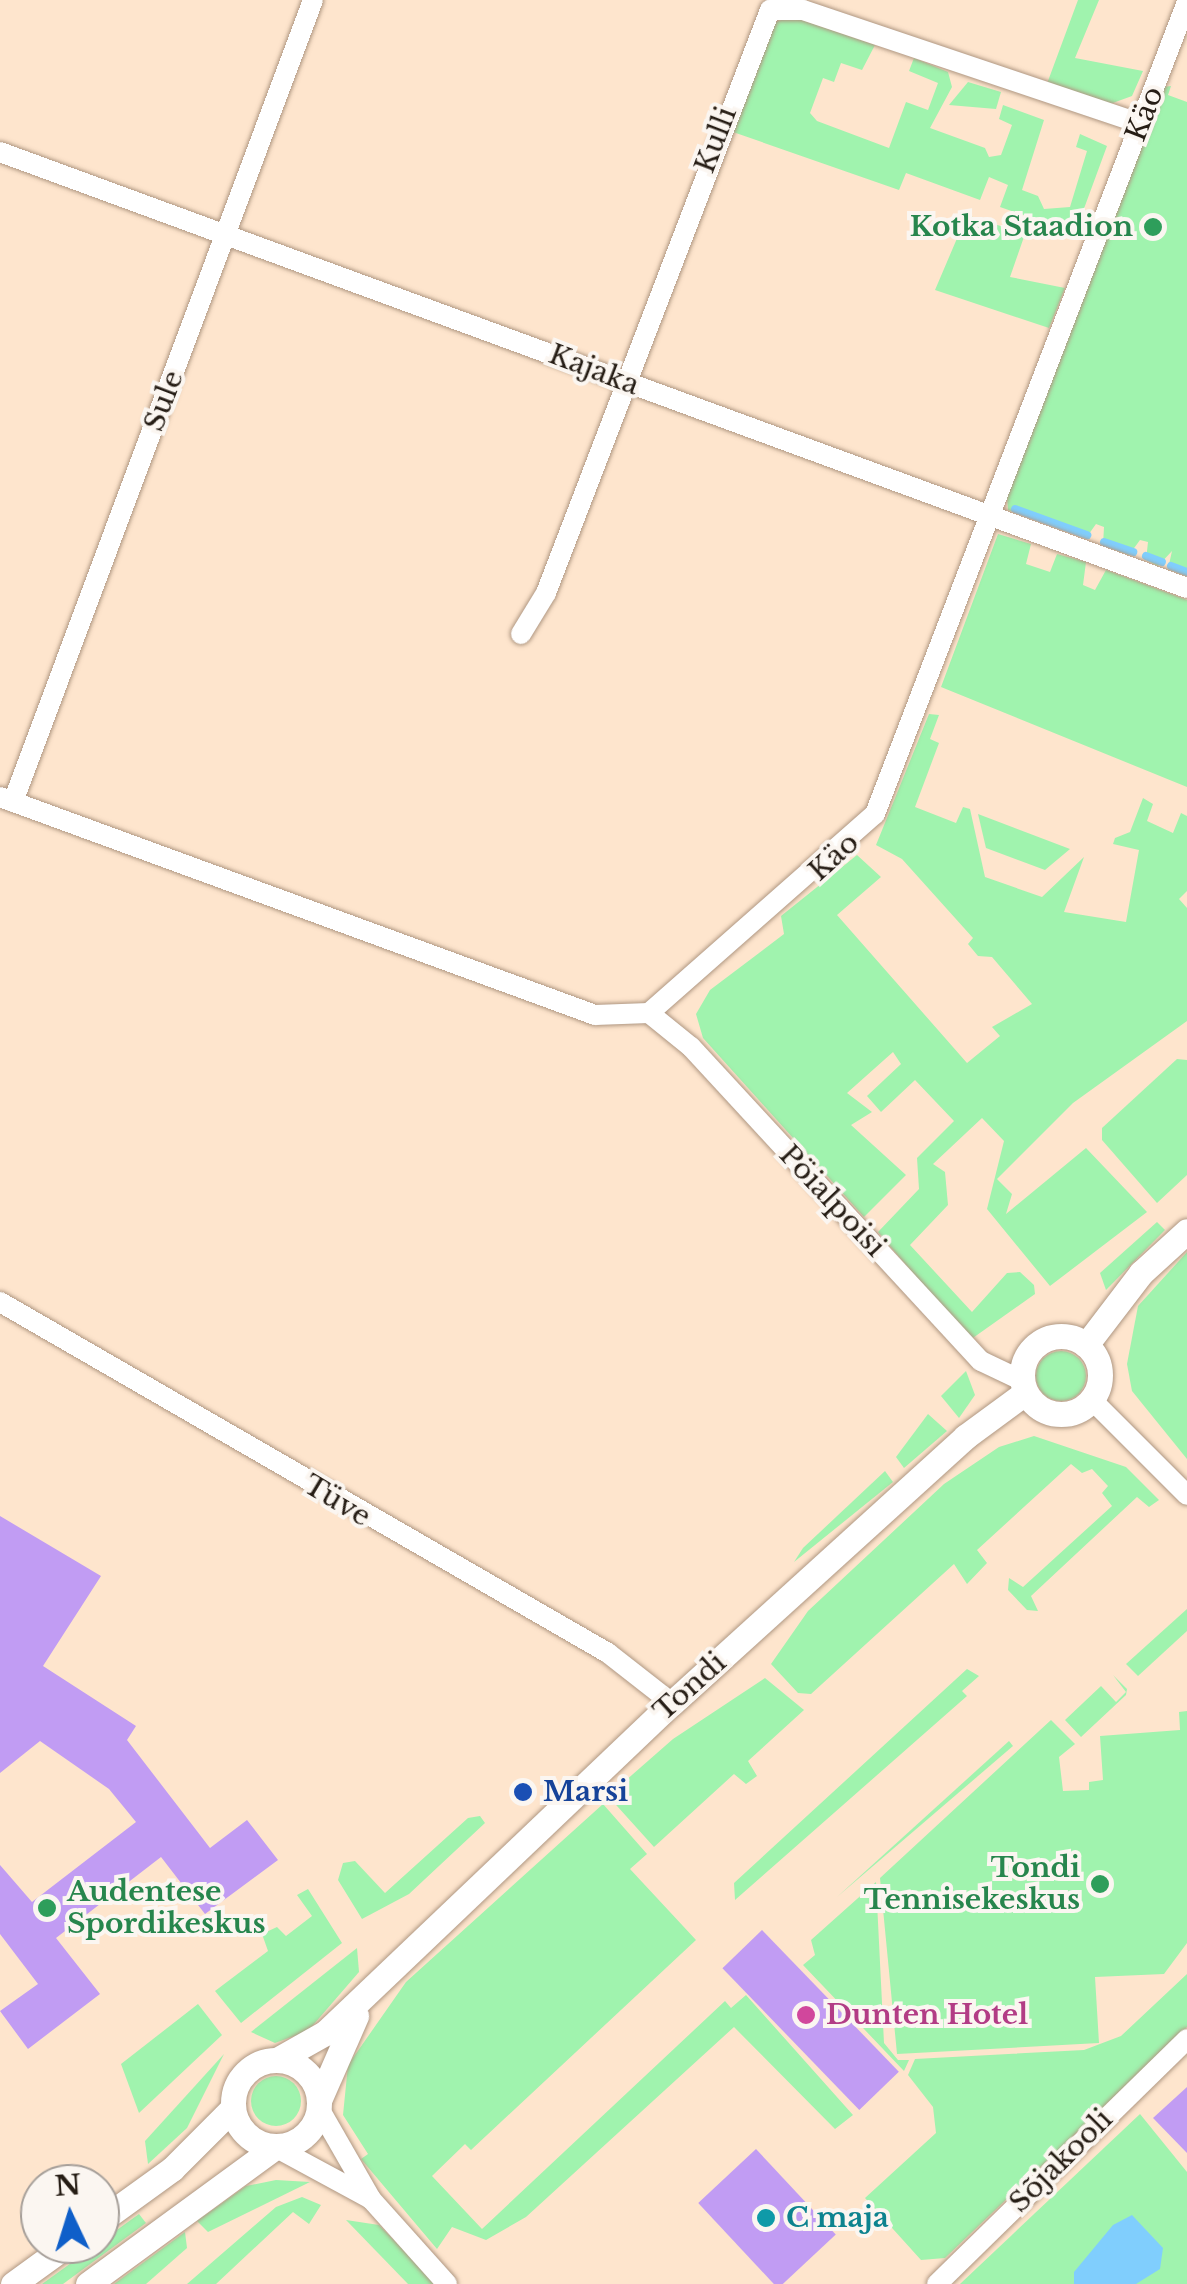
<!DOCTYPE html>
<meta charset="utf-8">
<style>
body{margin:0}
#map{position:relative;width:1187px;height:2284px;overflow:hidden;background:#fee5cd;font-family:"Libre Baskerville",serif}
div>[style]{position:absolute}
.green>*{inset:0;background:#a0f3ae}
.round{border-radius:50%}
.water>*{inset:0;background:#80cefd}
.stream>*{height:8px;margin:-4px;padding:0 4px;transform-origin:4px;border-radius:4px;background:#80cefd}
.building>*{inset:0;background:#c19cf3;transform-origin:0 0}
.roads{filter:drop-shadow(0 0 2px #af9782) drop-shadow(0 0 2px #af9782)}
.minor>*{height:20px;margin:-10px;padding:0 10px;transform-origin:10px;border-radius:10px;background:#fff}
.tertiary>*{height:25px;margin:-12.5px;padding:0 12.5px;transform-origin:12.5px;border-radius:12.5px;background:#fff}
.tertiary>.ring{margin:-12.5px;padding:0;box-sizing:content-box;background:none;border:25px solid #fff;border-radius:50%}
.dots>*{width:28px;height:28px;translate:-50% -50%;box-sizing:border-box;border:5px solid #fbf6f1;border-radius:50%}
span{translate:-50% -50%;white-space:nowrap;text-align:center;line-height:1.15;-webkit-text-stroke:8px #fbf6f1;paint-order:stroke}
.street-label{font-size:28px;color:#261d15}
.leisure-label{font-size:28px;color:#27864d;font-weight:700}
.right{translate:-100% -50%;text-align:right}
.left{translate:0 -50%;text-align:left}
.transit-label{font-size:28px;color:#164399;font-weight:700}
.hotel-label{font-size:28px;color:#b23c85;font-weight:700}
.culture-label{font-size:28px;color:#0d838f;font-weight:700}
.north{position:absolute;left:20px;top:2164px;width:100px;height:100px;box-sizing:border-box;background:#fbf6f1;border:2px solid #a69f99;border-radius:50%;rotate:356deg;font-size:28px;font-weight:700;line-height:40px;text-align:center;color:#261d15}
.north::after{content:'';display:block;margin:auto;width:35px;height:45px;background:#0f5fc9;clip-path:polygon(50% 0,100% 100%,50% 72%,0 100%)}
</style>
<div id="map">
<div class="green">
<i style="clip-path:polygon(1078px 0,1099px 0,1075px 58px,1143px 71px,1132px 96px,1110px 104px,1045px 89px)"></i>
<i style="clip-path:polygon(791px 16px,875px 45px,862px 70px,841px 63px,834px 82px,823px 78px,810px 113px,817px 121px,889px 148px,906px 102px,928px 110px,938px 83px,909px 71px,914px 58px,948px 72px,952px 87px,930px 128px,985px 148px,989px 157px,1001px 155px,1012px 125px,999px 119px,1003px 105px,1044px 120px,1022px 190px,1038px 196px,1044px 209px,1070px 207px,1087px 151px,1076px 147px,1080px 134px,1107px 146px,1075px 233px,1000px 207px,1008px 185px,989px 177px,980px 200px,906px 173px,899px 190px,733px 132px,776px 22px)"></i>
<i style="clip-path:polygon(968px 82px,1001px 92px,996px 109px,949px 105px)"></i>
<i style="clip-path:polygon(1171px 86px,1168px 95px,1187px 102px,1187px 576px,1168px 569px,1172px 551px,1158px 566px,1146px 560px,1148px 542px,1140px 540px,1129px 555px,1103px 545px,1104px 527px,1096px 524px,1086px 538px,1008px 510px,1007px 497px,1163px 87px)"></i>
<i style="clip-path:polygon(967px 215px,1025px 234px,1010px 277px,1065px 288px,1049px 328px,935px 290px)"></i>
<i style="clip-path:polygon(998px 534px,1031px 544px,1026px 564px,1050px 572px,1057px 554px,1086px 562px,1083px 585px,1095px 590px,1106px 570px,1187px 600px,1187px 787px,941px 687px)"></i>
<i style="clip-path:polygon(929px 714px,939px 715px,930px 739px,939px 743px,915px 807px,956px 823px,963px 807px,970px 809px,985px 877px,1042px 897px,1084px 857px,1064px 912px,1126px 922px,1139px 850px,1113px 844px,1115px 838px,1130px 832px,1143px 798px,1153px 804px,1147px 821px,1173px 833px,1181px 813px,1187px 816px,1187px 891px,1179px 899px,1187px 908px,1187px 1021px,1073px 1103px,997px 1179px,1012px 1194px,1006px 1214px,1086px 1148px,1147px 1212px,1050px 1286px,987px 1209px,1004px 1141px,982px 1118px,933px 1164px,945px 1172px,948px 1205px,910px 1245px,972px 1312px,1007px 1273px,1020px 1272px,1034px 1285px,1035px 1294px,970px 1340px,878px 1232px,919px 1189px,917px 1158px,954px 1121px,915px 1080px,881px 1112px,867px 1096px,901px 1064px,893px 1052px,847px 1093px,872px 1112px,851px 1125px,906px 1175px,864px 1217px,703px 1038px,696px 1014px,710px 990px,784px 934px,781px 916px,857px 855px,881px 877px,837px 915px,967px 1063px,1000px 1036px,992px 1027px,1032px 1004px,992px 957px,978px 956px,968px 944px,973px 938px,902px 859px,876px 845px)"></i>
<i style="clip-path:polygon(978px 814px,1070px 849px,1045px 870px,986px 848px)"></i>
<i style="clip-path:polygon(1177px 1059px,1187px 1060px,1187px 1175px,1157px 1203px,1102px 1140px,1102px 1128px)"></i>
<i style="clip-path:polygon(1157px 1222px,1165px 1230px,1106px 1290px,1100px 1273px)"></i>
<i style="clip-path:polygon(1187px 1252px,1187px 1459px,1132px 1391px,1127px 1364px,1138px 1306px)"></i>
<i class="round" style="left:1036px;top:1351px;width:50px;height:50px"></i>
<i style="clip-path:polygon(966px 1371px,975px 1395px,959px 1418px,941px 1396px)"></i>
<i style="clip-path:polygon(928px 1414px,947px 1431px,904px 1468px,896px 1457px)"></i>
<i style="clip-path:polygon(1034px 1436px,1126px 1467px,1159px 1500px,1149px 1507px,1137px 1497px,1031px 1596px,1038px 1611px,1027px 1610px,1008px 1590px,1009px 1578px,1023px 1587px,1112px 1506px,1102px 1493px,1108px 1486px,1092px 1469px,1082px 1473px,1071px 1464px,977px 1550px,987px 1563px,967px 1584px,954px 1564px,811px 1694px,798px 1693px,771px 1664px,808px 1611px,944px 1484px,999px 1447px)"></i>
<i style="clip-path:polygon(885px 1471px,893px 1482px,794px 1562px,803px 1548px)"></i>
<i style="clip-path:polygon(1187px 1609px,1187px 1631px,1138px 1676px,1126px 1664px)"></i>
<i style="clip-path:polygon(967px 1669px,979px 1676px,962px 1691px,967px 1696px,735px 1900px,734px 1883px)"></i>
<i style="clip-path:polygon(1113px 1675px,1127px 1689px,1126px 1695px,1081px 1737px,1065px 1720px,1101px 1686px,1116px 1702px,1126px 1692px)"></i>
<i style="clip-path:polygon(765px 1678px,804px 1710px,748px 1761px,757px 1776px,746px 1784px,734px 1774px,654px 1847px,608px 1796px,673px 1739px)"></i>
<i style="clip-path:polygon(1187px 1711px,1187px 1943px,1164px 1974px,1095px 1977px,1099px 2043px,897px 2054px,880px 1878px,1051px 1720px,1075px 1744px,1059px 1757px,1063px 1791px,1089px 1790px,1089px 1782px,1103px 1780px,1100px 1736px,1180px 1730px,1179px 1712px)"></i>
<i style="clip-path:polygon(1009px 1741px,1013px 1746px,837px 1897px)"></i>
<i style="clip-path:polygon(603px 1804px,647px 1854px,630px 1869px,696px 1940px,471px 2150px,465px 2144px,432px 2176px,482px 2229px,725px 2001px,731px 2008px,746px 1995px,853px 2115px,835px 2129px,734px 2027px,526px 2217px,486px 2240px,452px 2227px,437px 2249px,361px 2159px,368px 2154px,343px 2115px,348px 2065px,406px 1982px)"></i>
<i style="clip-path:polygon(480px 1816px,485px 1823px,409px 1894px,362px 1919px,338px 1880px,343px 1863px,355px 1861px,385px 1893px,468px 1818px)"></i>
<i style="clip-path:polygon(876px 1882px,884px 2043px,898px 2060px,909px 2060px,904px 2071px,803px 1965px,815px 1955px,811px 1940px)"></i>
<i style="clip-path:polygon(308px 1889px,342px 1943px,241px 2023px,215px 1991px,268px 1951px,262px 1934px,277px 1927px,286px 1936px,312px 1916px,297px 1895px)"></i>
<i style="clip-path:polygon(357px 1948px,359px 1972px,308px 2031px,275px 2043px,251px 2032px)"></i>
<i style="clip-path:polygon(1187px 1974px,1187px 2027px,945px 2258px,921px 2260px,865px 2198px,936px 2133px,933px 2107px,908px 2075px,915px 2059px,1084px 2050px,1121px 2036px)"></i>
<i style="clip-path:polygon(198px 2004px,222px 2035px,139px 2113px,121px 2064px)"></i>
<i style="clip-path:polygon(224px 2054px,187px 2128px,148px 2164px,145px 2141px)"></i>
<i class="round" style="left:251px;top:2076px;width:50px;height:50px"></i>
<i style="clip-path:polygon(1140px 2114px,1187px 2172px,1187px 2284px,960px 2284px)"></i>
<i style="clip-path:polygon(276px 2180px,310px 2182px,208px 2232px,197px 2221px,246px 2186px)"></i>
<i style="clip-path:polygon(302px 2197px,321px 2205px,309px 2224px,293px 2212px,216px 2284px,187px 2284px,276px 2207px)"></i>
<i style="clip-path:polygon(139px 2214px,146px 2223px,63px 2284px,42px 2284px)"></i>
<i style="clip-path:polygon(346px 2220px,379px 2225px,437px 2284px,408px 2284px)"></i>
<i style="clip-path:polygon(185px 2232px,187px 2248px,146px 2284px,114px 2284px)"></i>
</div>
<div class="water">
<i style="clip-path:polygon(1132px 2215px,1163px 2248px,1160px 2269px,1136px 2284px,1074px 2284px,1074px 2272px,1113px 2225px)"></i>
</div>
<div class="stream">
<i style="left:1015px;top:509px;width:77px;rotate:19.9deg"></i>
<i style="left:1104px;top:542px;width:31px;rotate:19deg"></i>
<i style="left:1146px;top:556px;width:17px;rotate:21deg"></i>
<i style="left:1171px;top:566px;width:17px;rotate:21deg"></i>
</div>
<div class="building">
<i style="clip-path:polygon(0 1516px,101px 1576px,43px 1666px,136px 1726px,127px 1740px,210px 1848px,247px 1820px,278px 1860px,205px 1914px,161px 1857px,56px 1938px,100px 1994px,28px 2049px,0 2011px,38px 1984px,0 1934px,0 1865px,32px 1902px,136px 1822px,109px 1789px,40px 1741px,0 1773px)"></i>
<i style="left:762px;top:1930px;width:197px;height:55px;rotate:46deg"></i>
<i style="clip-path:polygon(1187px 2087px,1187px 2153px,1153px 2118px)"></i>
<i style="left:756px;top:2149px;width:117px;height:79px;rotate:47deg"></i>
</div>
<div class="roads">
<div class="minor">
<i style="left:0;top:152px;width:1265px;rotate:20.17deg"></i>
<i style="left:521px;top:634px;width:48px;rotate:-58.6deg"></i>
<i style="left:546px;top:593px;width:625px;rotate:-68.98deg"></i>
<i style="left:770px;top:10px;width:33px"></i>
<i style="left:803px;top:10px;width:357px;rotate:18.6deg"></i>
<i style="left:0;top:797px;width:634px;rotate:20.12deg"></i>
<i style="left:595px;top:1015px;width:54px;rotate:-2.1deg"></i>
<i style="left:649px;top:1013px;width:301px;rotate:-41.4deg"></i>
<i style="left:875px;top:814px;width:870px;rotate:-68.98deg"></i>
<i style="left:13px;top:802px;width:856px;rotate:-69.49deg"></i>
<i style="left:649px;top:1013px;width:54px;rotate:39deg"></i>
<i style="left:691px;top:1047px;width:427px;rotate:47.3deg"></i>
<i style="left:981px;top:1361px;width:44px;rotate:25.4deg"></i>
<i style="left:0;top:1302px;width:702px;rotate:30deg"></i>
<i style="left:608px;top:1653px;width:81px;rotate:38deg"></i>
<i style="left:1092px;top:1400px;width:134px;rotate:45deg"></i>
<i style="left:320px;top:2110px;width:103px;rotate:60.2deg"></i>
<i style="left:371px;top:2199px;width:114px;rotate:48.2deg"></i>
<i style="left:275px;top:2147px;width:109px;rotate:28.4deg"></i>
<i style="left:937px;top:2284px;width:350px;rotate:-44.4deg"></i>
</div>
<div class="tertiary">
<i class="ring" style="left:1022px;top:1336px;width:53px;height:53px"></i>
<i style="left:1086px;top:1345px;width:91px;rotate:-52.6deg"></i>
<i style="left:1141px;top:1273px;width:62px;rotate:-42.4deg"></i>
<i class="ring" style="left:233px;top:2060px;width:61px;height:61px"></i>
<i style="left:277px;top:2060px;width:55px;rotate:-29.4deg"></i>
<i style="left:325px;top:2033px;width:479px;rotate:-43.6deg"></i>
<i style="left:672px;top:1703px;width:396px;rotate:-42.2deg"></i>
<i style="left:965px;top:1437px;width:74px;rotate:-36.3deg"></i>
<i style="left:320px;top:2098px;width:90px;rotate:-66.3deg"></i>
<i style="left:100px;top:2221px;width:89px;rotate:-35.8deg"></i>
<i style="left:172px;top:2169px;width:86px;rotate:-45deg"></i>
<i style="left:13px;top:2284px;width:68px;rotate:-36deg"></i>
<i style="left:88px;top:2284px;width:232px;rotate:-36.2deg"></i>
</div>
</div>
<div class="dots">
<i style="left:1153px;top:227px;background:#2e9e5b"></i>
<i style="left:523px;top:1792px;background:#1a4fb4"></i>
<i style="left:1100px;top:1884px;background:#2e9e5b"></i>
<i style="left:47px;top:1908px;background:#2e9e5b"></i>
<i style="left:806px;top:2015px;background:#d1479c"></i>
<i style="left:766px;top:2218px;background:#0f9aa8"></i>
</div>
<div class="street-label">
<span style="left:1145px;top:114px;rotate:-69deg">Käo</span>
<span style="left:716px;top:140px;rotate:-69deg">Kulli</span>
<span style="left:594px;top:370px;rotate:21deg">Kajaka</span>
<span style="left:164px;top:401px;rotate:-69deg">Sule</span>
<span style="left:834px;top:857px;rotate:-42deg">Käo</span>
<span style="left:832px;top:1201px;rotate:47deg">Pöialpoisi</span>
<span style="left:337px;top:1501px;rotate:31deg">Tüve</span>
<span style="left:690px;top:1687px;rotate:-42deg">Tondi</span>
<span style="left:1061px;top:2161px;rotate:-45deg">Sõjakooli</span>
</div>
<div class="leisure-label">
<span class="right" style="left:1133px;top:227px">Kotka Staadion</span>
<span class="right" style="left:1080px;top:1884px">Tondi<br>Tennisekeskus</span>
<span class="left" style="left:67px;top:1908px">Audentese<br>Spordikeskus</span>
</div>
<div class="transit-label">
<span class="left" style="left:543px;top:1792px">Marsi</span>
</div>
<div class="hotel-label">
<span class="left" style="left:826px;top:2015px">Dunten Hotel</span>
</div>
<div class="culture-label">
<span class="left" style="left:786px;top:2218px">C maja</span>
</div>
<div class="north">N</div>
</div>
